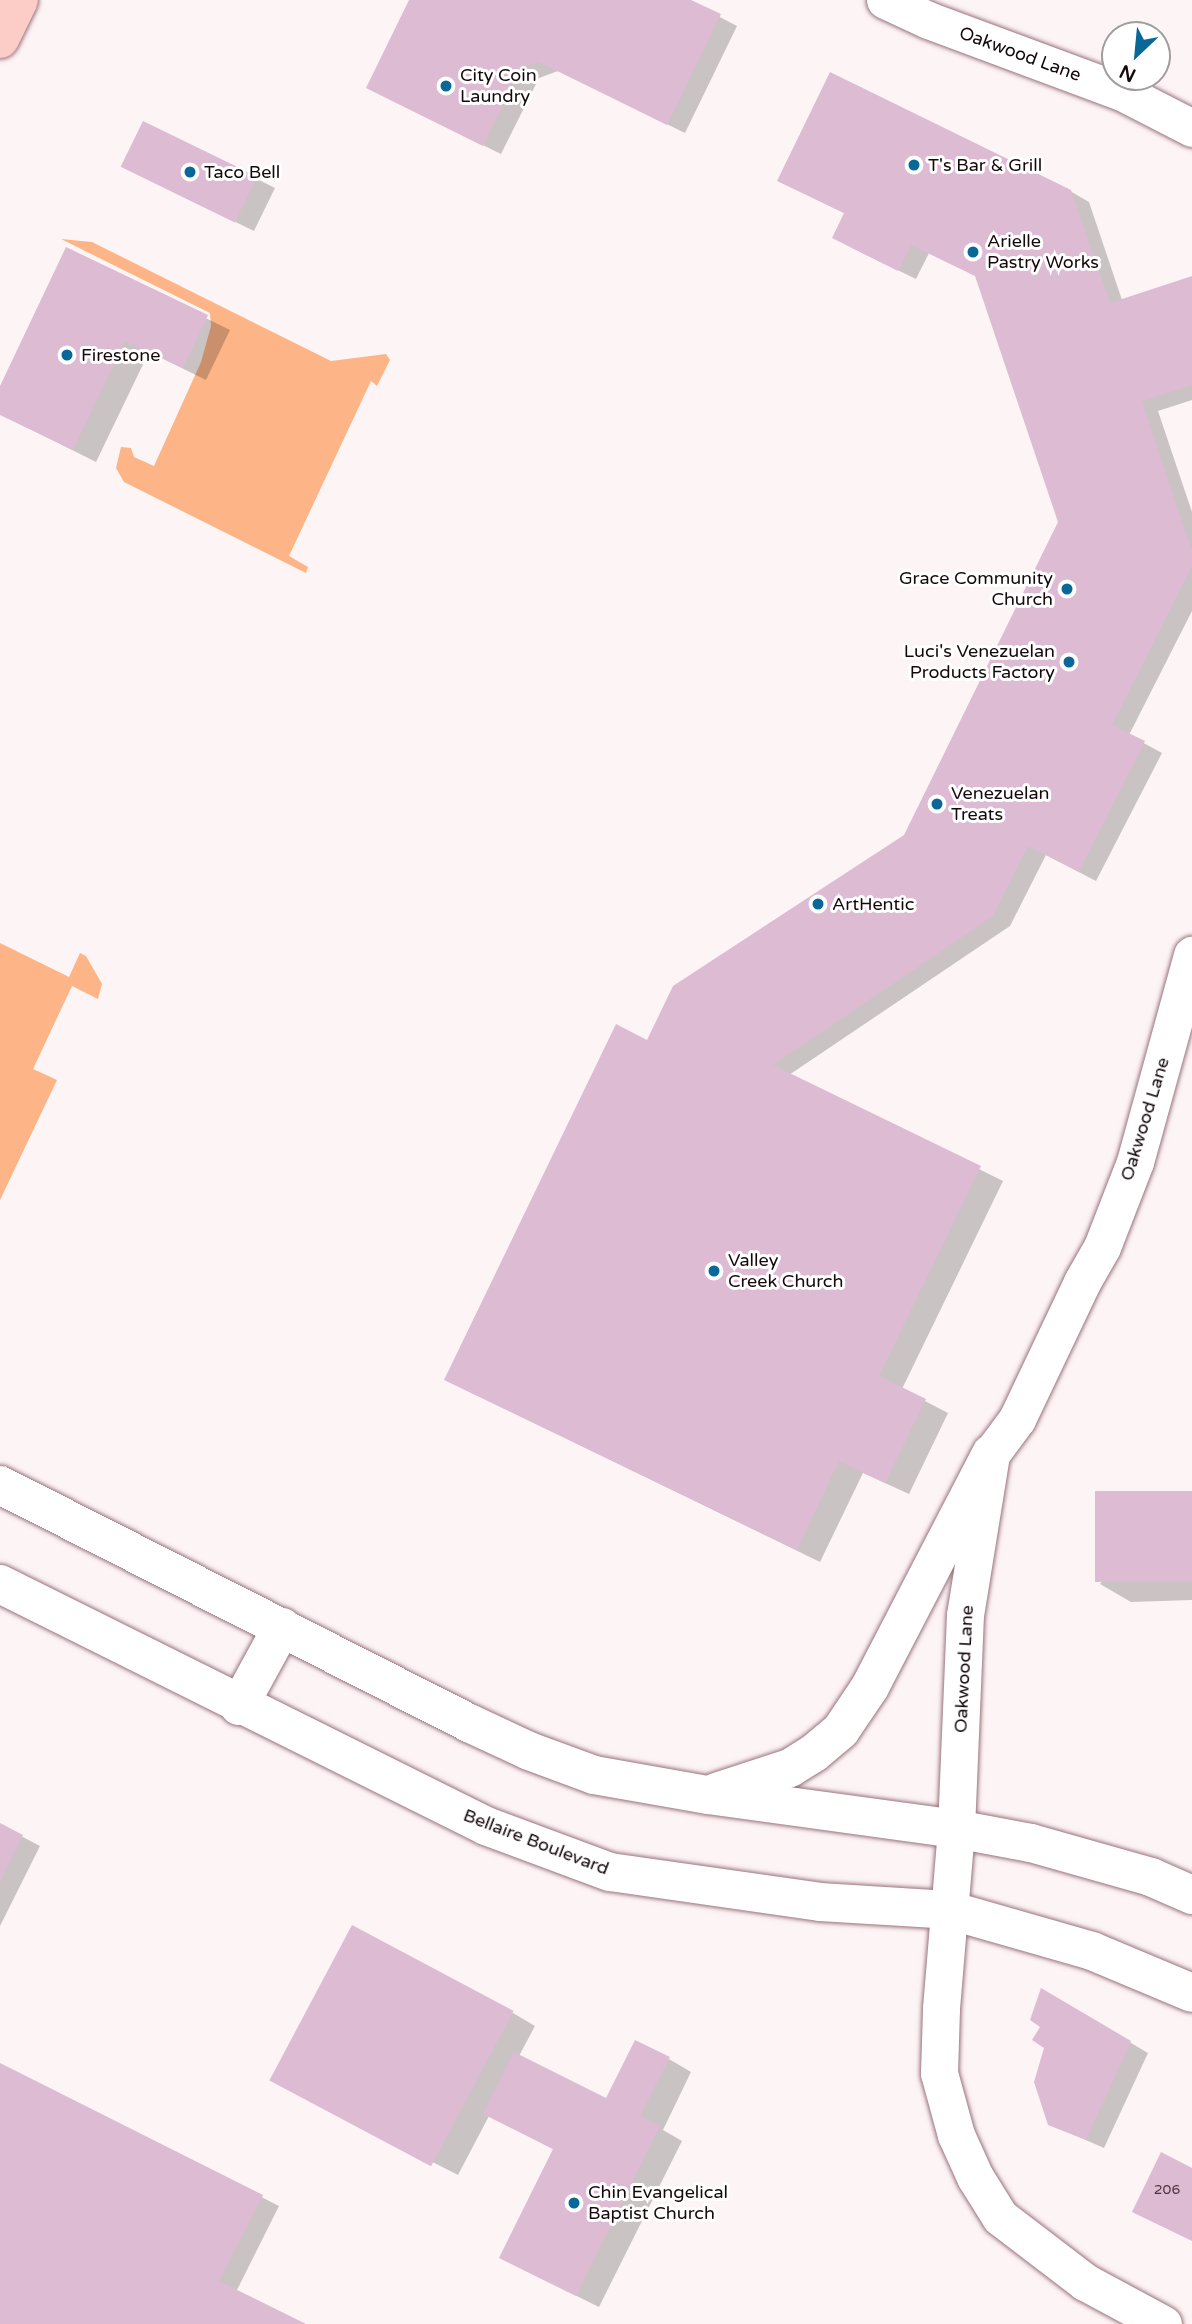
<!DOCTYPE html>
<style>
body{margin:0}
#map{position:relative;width:1192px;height:2324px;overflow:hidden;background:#fdf4f5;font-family:"Varela Round",sans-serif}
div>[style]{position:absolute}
.green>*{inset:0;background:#fdb486}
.shadow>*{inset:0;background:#0003}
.building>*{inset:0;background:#ddbbd2;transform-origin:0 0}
.roads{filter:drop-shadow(0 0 2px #99737b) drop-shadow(0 0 2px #99737b)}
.minor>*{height:37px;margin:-18.5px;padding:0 18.5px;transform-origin:18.5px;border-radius:18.5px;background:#fff}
.secondary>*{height:38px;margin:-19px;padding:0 19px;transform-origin:19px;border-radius:19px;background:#fff}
.primary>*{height:38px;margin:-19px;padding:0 19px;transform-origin:19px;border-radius:19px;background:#fccdc7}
.dots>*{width:19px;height:19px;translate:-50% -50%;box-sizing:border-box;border:4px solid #fff;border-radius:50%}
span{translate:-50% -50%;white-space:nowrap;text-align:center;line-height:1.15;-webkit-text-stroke:6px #fff;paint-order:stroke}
.number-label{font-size:14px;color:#47353d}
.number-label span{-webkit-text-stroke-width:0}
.street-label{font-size:18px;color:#15080b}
.poi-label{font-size:18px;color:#15080b}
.left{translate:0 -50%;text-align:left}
.right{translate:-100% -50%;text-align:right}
.north{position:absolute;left:1101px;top:21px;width:70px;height:70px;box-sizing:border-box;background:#fff;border:2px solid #a19c9d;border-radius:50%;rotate:206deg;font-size:19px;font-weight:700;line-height:28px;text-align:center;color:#15080b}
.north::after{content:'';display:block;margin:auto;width:24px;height:32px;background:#0a6898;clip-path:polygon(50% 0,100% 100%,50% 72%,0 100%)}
</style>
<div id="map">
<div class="green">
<i style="clip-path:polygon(61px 239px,92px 242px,331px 361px,386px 354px,390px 360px,377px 386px,371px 381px,289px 556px,308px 567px,306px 573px,124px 482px,116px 468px,121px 447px,131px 448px,134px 457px,154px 466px,201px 362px,211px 326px,210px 313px)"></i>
<i style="clip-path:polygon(0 943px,69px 977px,80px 953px,86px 956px,102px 984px,98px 999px,72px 986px,33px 1069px,57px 1080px,0 1200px)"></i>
</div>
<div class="shadow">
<i style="clip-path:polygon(411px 0,687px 0,737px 26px,685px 133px,558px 71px,539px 78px,501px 154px,385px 97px)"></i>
<i style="clip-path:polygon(144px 123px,275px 188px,254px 231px,141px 176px)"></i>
<i style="clip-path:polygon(797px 190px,1070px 191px,1089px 202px,1122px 300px,1192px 278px,1192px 400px,1158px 411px,1192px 512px,1192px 611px,1129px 735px,1162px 753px,1096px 881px,1046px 855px,1010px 926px,789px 1075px,1003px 1181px,902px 1389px,948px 1413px,909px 1494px,863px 1473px,820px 1562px,446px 1380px,648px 1042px,906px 836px,1060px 522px,978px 277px,929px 253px,916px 279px,852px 248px,846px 214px)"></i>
<i style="clip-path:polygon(67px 250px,230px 330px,206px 380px,149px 352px,96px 462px,0 414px,0 390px)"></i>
<i style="clip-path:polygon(1192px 1493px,1192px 1600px,1131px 1602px,1100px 1584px)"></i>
<i style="clip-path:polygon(0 1825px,40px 1846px,0 1926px)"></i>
<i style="clip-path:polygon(1042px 1990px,1148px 2053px,1104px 2148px,1049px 2124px)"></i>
<i style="clip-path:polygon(513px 2013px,535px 2026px,519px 2056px,607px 2100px,669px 2059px,691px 2072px,663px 2130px,682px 2141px,599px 2307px,524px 2270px,555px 2150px,489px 2116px,458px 2175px,287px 2088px)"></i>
<i style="clip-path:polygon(0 2065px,279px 2206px,236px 2292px,302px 2324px,0 2324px)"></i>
</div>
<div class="building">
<i style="clip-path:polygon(409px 0,691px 0,721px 14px,667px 125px,539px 62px,521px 68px,483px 146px,366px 88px)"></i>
<i style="clip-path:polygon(830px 72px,1071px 190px,1110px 303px,1192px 276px,1192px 385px,1142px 401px,1192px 551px,1192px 566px,1112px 725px,1145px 741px,1079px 872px,1028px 846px,993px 916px,773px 1065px,981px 1166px,879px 1376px,926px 1399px,885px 1483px,839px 1461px,797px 1550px,444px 1380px,616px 1024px,647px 1040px,673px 986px,904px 835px,1058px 522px,975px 276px,911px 245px,898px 271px,832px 238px,844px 213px,777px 181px)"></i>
<i style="left:143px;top:121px;width:127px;height:51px;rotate:26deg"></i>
<i style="clip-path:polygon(66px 247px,208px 315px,183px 368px,125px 341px,73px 450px,0 415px,0 386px)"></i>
<i style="left:1192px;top:1491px;width:91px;height:97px;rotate:90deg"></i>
<i style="clip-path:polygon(0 1823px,23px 1835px,0 1882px)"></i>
<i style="left:352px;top:1925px;width:183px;height:176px;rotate:28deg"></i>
<i style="clip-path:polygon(1041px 1988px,1131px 2041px,1086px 2140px,1048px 2125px,1034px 2082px,1044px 2048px,1032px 2040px,1040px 2027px,1030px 2020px)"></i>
<i style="clip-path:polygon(635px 2040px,670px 2057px,640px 2116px,660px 2126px,576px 2296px,499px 2258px,553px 2149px,483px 2114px,514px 2052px,606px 2098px)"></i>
<i style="clip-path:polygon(0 2063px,263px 2195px,219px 2281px,306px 2324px,0 2324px)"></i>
<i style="clip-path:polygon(1161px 2152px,1192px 2168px,1192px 2241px,1132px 2212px)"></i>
</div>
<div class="roads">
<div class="minor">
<i style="left:885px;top:0;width:47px;rotate:24.9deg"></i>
<i style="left:928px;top:20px;width:207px;rotate:20.4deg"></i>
<i style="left:1122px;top:92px;width:79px;rotate:27.2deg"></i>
<i style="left:1163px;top:2324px;width:89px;rotate:-151.7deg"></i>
<i style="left:1085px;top:2282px;width:107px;rotate:-142.6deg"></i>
<i style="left:1000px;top:2217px;width:47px;rotate:-122deg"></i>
<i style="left:975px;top:2177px;width:46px;rotate:-114.3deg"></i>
<i style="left:956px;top:2135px;width:64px;rotate:-105.3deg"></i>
<i style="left:939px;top:2073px;width:65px;rotate:-88.2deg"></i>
<i style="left:941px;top:2008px;width:180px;rotate:-85.2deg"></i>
<i style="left:956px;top:1829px;width:214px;rotate:-87.6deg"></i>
<i style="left:965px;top:1615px;width:163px;rotate:-80.8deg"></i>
<i style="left:991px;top:1454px;width:44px;rotate:-53.4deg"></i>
<i style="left:1017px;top:1419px;width:152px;rotate:-64.6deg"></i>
<i style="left:1082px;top:1282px;width:40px;rotate:-60.3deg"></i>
<i style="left:1102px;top:1247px;width:91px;rotate:-68.8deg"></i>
<i style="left:1135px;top:1162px;width:215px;rotate:-74.6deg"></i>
</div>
<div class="secondary">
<i style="left:0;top:1485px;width:526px;rotate:26.91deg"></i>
<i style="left:469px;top:1723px;width:66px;rotate:25deg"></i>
<i style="left:529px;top:1751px;width:69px;rotate:20.3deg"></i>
<i style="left:594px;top:1775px;width:116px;rotate:10deg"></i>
<i style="left:708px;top:1795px;width:250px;rotate:7.8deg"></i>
<i style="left:956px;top:1829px;width:76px;rotate:10.6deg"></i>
<i style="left:1031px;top:1843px;width:125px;rotate:15.8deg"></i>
<i style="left:1151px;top:1877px;width:45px;rotate:23.7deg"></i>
<i style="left:0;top:1584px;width:543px;rotate:26.47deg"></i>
<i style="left:486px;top:1826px;width:132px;rotate:20.4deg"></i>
<i style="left:610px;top:1872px;width:212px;rotate:8.1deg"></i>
<i style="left:820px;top:1902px;width:129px;rotate:3.5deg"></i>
<i style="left:949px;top:1910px;width:149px;rotate:16deg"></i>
<i style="left:1092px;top:1951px;width:108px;rotate:22.8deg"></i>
<i style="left:239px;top:1706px;width:90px;rotate:-61.4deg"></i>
<i style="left:716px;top:1792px;width:78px;rotate:-18deg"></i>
<i style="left:790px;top:1768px;width:28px;rotate:-32deg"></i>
<i style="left:814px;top:1753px;width:35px;rotate:-40deg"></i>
<i style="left:841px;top:1730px;width:52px;rotate:-56deg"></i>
<i style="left:870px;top:1687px;width:263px;rotate:-62.6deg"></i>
</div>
<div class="primary">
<i style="left:0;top:39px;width:43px;rotate:-64deg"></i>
</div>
</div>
<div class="dots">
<i style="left:446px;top:86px;background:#0a6898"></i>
<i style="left:914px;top:165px;background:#0a6898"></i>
<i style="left:190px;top:172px;background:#0a6898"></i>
<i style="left:973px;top:252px;background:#0a6898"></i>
<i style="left:67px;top:355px;background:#0a6898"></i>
<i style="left:1067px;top:589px;background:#0a6898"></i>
<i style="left:1069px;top:662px;background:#0a6898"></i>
<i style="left:937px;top:804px;background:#0a6898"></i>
<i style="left:818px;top:904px;background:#0a6898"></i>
<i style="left:714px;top:1271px;background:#0a6898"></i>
<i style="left:574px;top:2203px;background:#0a6898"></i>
</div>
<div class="number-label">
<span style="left:1167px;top:2190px">206</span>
</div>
<div class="street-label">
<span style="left:1020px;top:54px;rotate:20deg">Oakwood Lane</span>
<span style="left:1145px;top:1119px;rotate:-73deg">Oakwood Lane</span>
<span style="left:964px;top:1669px;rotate:-87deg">Oakwood Lane</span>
<span style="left:536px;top:1842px;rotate:21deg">Bellaire Boulevard</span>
</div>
<div class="poi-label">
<span class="left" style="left:460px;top:86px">City Coin<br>Laundry</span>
<span class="left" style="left:928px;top:165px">T's Bar &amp; Grill</span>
<span class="left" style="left:204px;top:172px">Taco Bell</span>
<span class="left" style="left:987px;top:252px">Arielle<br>Pastry Works</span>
<span class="left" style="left:81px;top:355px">Firestone</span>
<span class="right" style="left:1053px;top:589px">Grace Community<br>Church</span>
<span class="right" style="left:1055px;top:662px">Luci's Venezuelan<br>Products Factory</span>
<span class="left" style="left:951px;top:804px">Venezuelan<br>Treats</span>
<span class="left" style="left:832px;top:904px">ArtHentic</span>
<span class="left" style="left:728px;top:1271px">Valley<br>Creek Church</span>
<span class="left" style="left:588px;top:2203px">Chin Evangelical<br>Baptist Church</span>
</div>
<div class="north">N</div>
</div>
